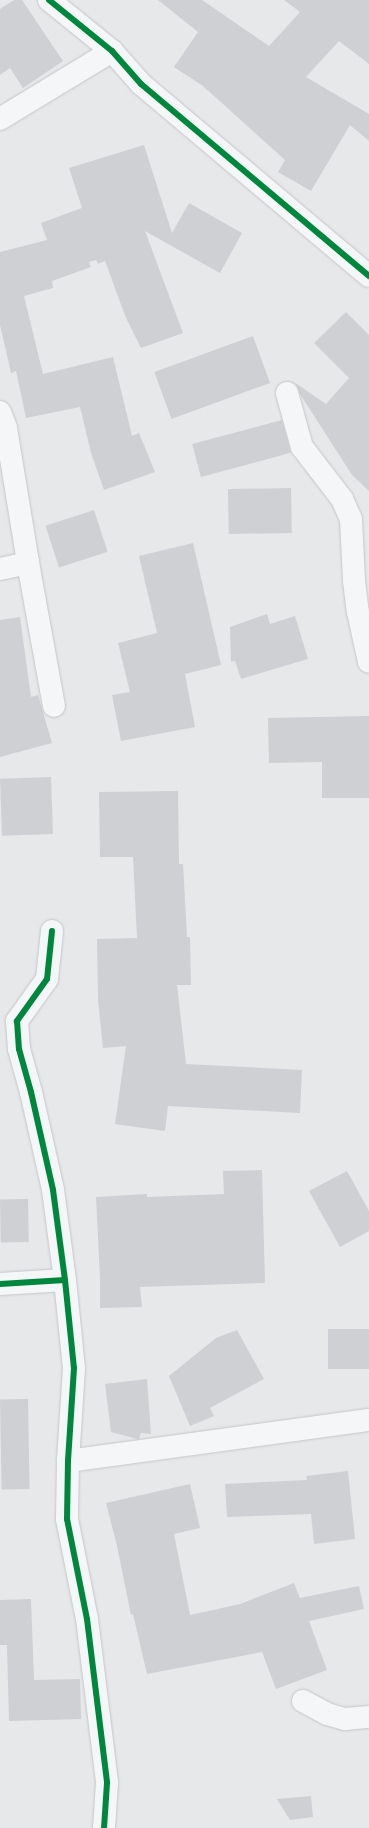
<!DOCTYPE html>
<style>
body{margin:0}
#map{position:relative;width:369px;height:1828px;overflow:hidden;background:#e6e8ea;font-family:Cabin,sans-serif}
div>[style]{position:absolute}
.building>*{inset:0;background:#ced0d3;transform-origin:0 0}
.roads{filter:drop-shadow(0 0 1px #c4c6c8) drop-shadow(0 0 1px #c4c6c8)}
.minor>*{height:22px;margin:-11px;padding:0 11px;transform-origin:11px;border-radius:11px;background:#f5f6f7}
.cycleway>*{height:6px;margin:-3px;padding:0 3px;transform-origin:3px;border-radius:3px;background:#00873e}
span{translate:-50% -50%;white-space:nowrap;text-align:center;line-height:1.15;-webkit-text-stroke:4px #f4f6f9;paint-order:stroke}
</style>
<div id="map">
<div class="building">
<i style="clip-path:polygon(14px 0,22px 0,63px 61px,23px 88px,10px 68px,0 75px,0 9px)"></i>
<i style="clip-path:polygon(158px 0,202px 0,269px 46px,300px 12px,284px 0,369px 0,369px 64px,339px 41px,306px 77px,369px 114px,369px 141px,350px 125px,311px 191px,278px 172px,285px 160px,203px 86px,174px 67px,198px 32px)"></i>
<i style="clip-path:polygon(144px 145px,172px 233px,189px 203px,242px 233px,220px 273px,145px 231px,183px 333px,141px 348px,126px 318px,105px 261px,98px 264px,96px 260px,89px 262px,91px 267px,52px 281px,53px 288px,24px 296px,43px 374px,113px 357px,132px 436px,139px 433px,155px 472px,104px 490px,91px 453px,80px 407px,26px 418px,16px 371px,11px 373px,0 325px,0 252px,47px 240px,41px 223px,82px 208px,69px 168px)"></i>
<i style="clip-path:polygon(346px 312px,369px 335px,369px 491px,352px 475px,300px 394px,296px 384px,291px 380px,326px 404px,349px 378px,314px 343px)"></i>
<i style="left:253px;top:336px;width:50px;height:105px;rotate:70deg"></i>
<i style="left:282px;top:420px;width:34px;height:93px;rotate:75deg"></i>
<i style="left:291px;top:488px;width:45px;height:63px;rotate:89deg"></i>
<i style="left:94px;top:510px;width:44px;height:51px;rotate:72deg"></i>
<i style="clip-path:polygon(193px 543px,221px 665px,185px 674px,195px 727px,121px 741px,112px 695px,130px 692px,118px 643px,157px 633px,139px 556px)"></i>
<i style="clip-path:polygon(267px 614px,270px 624px,295px 616px,308px 659px,241px 679px,235px 661px,231px 662px,230px 627px)"></i>
<i style="clip-path:polygon(20px 617px,31px 697px,38px 695px,52px 743px,0 757px,0 620px)"></i>
<i style="clip-path:polygon(369px 716px,369px 798px,322px 798px,322px 762px,269px 763px,268px 718px)"></i>
<i style="left:51px;top:777px;width:57px;height:51px;rotate:88deg"></i>
<i style="clip-path:polygon(178px 791px,179px 864px,183px 864px,187px 937px,190px 937px,191px 985px,177px 985px,186px 1064px,302px 1070px,300px 1113px,168px 1106px,165px 1131px,115px 1124px,126px 1046px,103px 1048px,98px 1000px,97px 939px,137px 938px,133px 857px,100px 857px,99px 792px)"></i>
<i style="clip-path:polygon(262px 1170px,265px 1283px,140px 1287px,142px 1307px,100px 1308px,100px 1278px,96px 1197px,147px 1194px,147px 1197px,224px 1194px,223px 1171px)"></i>
<i style="clip-path:polygon(347px 1171px,369px 1211px,369px 1231px,340px 1247px,309px 1191px)"></i>
<i style="left:28px;top:1199px;width:43px;height:28px;rotate:89deg"></i>
<i style="left:369px;top:1329px;width:40px;height:41px;rotate:90deg"></i>
<i style="clip-path:polygon(237px 1330px,264px 1379px,210px 1408px,214px 1416px,190px 1426px,169px 1376px,216px 1338px)"></i>
<i style="clip-path:polygon(147px 1379px,151px 1434px,141px 1433px,139px 1439px,137px 1439px,111px 1432px,105px 1384px)"></i>
<i style="left:28px;top:1399px;width:90px;height:28px;rotate:89deg"></i>
<i style="clip-path:polygon(348px 1471px,355px 1539px,314px 1544px,311px 1514px,227px 1517px,225px 1484px,307px 1480px,306px 1476px)"></i>
<i style="clip-path:polygon(190px 1484px,200px 1528px,174px 1534px,190px 1615px,240px 1604px,294px 1583px,300px 1598px,359px 1586px,364px 1609px,309px 1621px,327px 1670px,276px 1689px,262px 1652px,147px 1674px,133px 1614px,131px 1615px,117px 1546px,106px 1503px)"></i>
<i style="clip-path:polygon(31px 1599px,34px 1680px,80px 1679px,81px 1719px,9px 1721px,7px 1645px,0 1645px,0 1600px)"></i>
<i style="clip-path:polygon(311px 1796px,313px 1817px,290px 1820px,277px 1799px)"></i>
</div>
<div class="roads">
<div class="minor">
<i style="left:49px;top:0;width:81px;rotate:39deg"></i>
<i style="left:112px;top:51px;width:44px;rotate:48.7deg"></i>
<i style="left:141px;top:84px;width:298px;rotate:40.1deg"></i>
<i style="left:0;top:119px;width:131px;rotate:-31.3deg"></i>
<i style="left:287px;top:393px;width:56px;rotate:74.5deg"></i>
<i style="left:302px;top:447px;width:66px;rotate:52.4deg"></i>
<i style="left:342px;top:499px;width:22px;rotate:66deg"></i>
<i style="left:351px;top:519px;width:62px;rotate:87.2deg"></i>
<i style="left:354px;top:581px;width:31px;rotate:83deg"></i>
<i style="left:358px;top:612px;width:51px;rotate:77.6deg"></i>
<i style="left:0;top:412px;width:17px;rotate:69deg"></i>
<i style="left:6px;top:428px;width:137px;rotate:80.7deg"></i>
<i style="left:28px;top:563px;width:145px;rotate:79.7deg"></i>
<i style="left:0;top:569px;width:29px;rotate:-12deg"></i>
<i style="left:52px;top:931px;width:48px;rotate:95.9deg"></i>
<i style="left:47px;top:979px;width:52px;rotate:125.5deg"></i>
<i style="left:17px;top:1021px;width:28px;rotate:86deg"></i>
<i style="left:19px;top:1049px;width:45px;rotate:74.4deg"></i>
<i style="left:31px;top:1092px;width:100px;rotate:77.3deg"></i>
<i style="left:53px;top:1190px;width:91px;rotate:82.4deg"></i>
<i style="left:0;top:1284px;width:65px;rotate:-3.5deg"></i>
<i style="left:65px;top:1280px;width:88px;rotate:84.2deg"></i>
<i style="left:74px;top:1368px;width:93px;rotate:93.7deg"></i>
<i style="left:68px;top:1461px;width:58px;rotate:91deg"></i>
<i style="left:67px;top:1519px;width:102px;rotate:78.7deg"></i>
<i style="left:87px;top:1619px;width:165px;rotate:83deg"></i>
<i style="left:107px;top:1783px;width:45px;rotate:93.8deg"></i>
<i style="left:68px;top:1461px;width:304px;rotate:-7.8deg"></i>
<i style="left:303px;top:1701px;width:27px;rotate:28deg"></i>
<i style="left:327px;top:1714px;width:19px;rotate:16deg"></i>
<i style="left:345px;top:1719px;width:24px;rotate:-5deg"></i>
</div>
</div>
<div class="cycleway">
<i style="left:49px;top:0;width:81px;rotate:39deg"></i>
<i style="left:112px;top:51px;width:44px;rotate:48.7deg"></i>
<i style="left:141px;top:84px;width:298px;rotate:40.1deg"></i>
<i style="left:52px;top:931px;width:48px;rotate:95.9deg"></i>
<i style="left:47px;top:979px;width:52px;rotate:125.5deg"></i>
<i style="left:17px;top:1021px;width:28px;rotate:86deg"></i>
<i style="left:19px;top:1049px;width:45px;rotate:74.4deg"></i>
<i style="left:31px;top:1092px;width:100px;rotate:77.3deg"></i>
<i style="left:53px;top:1190px;width:91px;rotate:82.4deg"></i>
<i style="left:0;top:1284px;width:65px;rotate:-3.5deg"></i>
<i style="left:65px;top:1280px;width:88px;rotate:84.2deg"></i>
<i style="left:74px;top:1368px;width:93px;rotate:93.7deg"></i>
<i style="left:68px;top:1461px;width:58px;rotate:91deg"></i>
<i style="left:67px;top:1519px;width:102px;rotate:78.7deg"></i>
<i style="left:87px;top:1619px;width:165px;rotate:83deg"></i>
<i style="left:107px;top:1783px;width:45px;rotate:93.8deg"></i>
</div>
</div>
